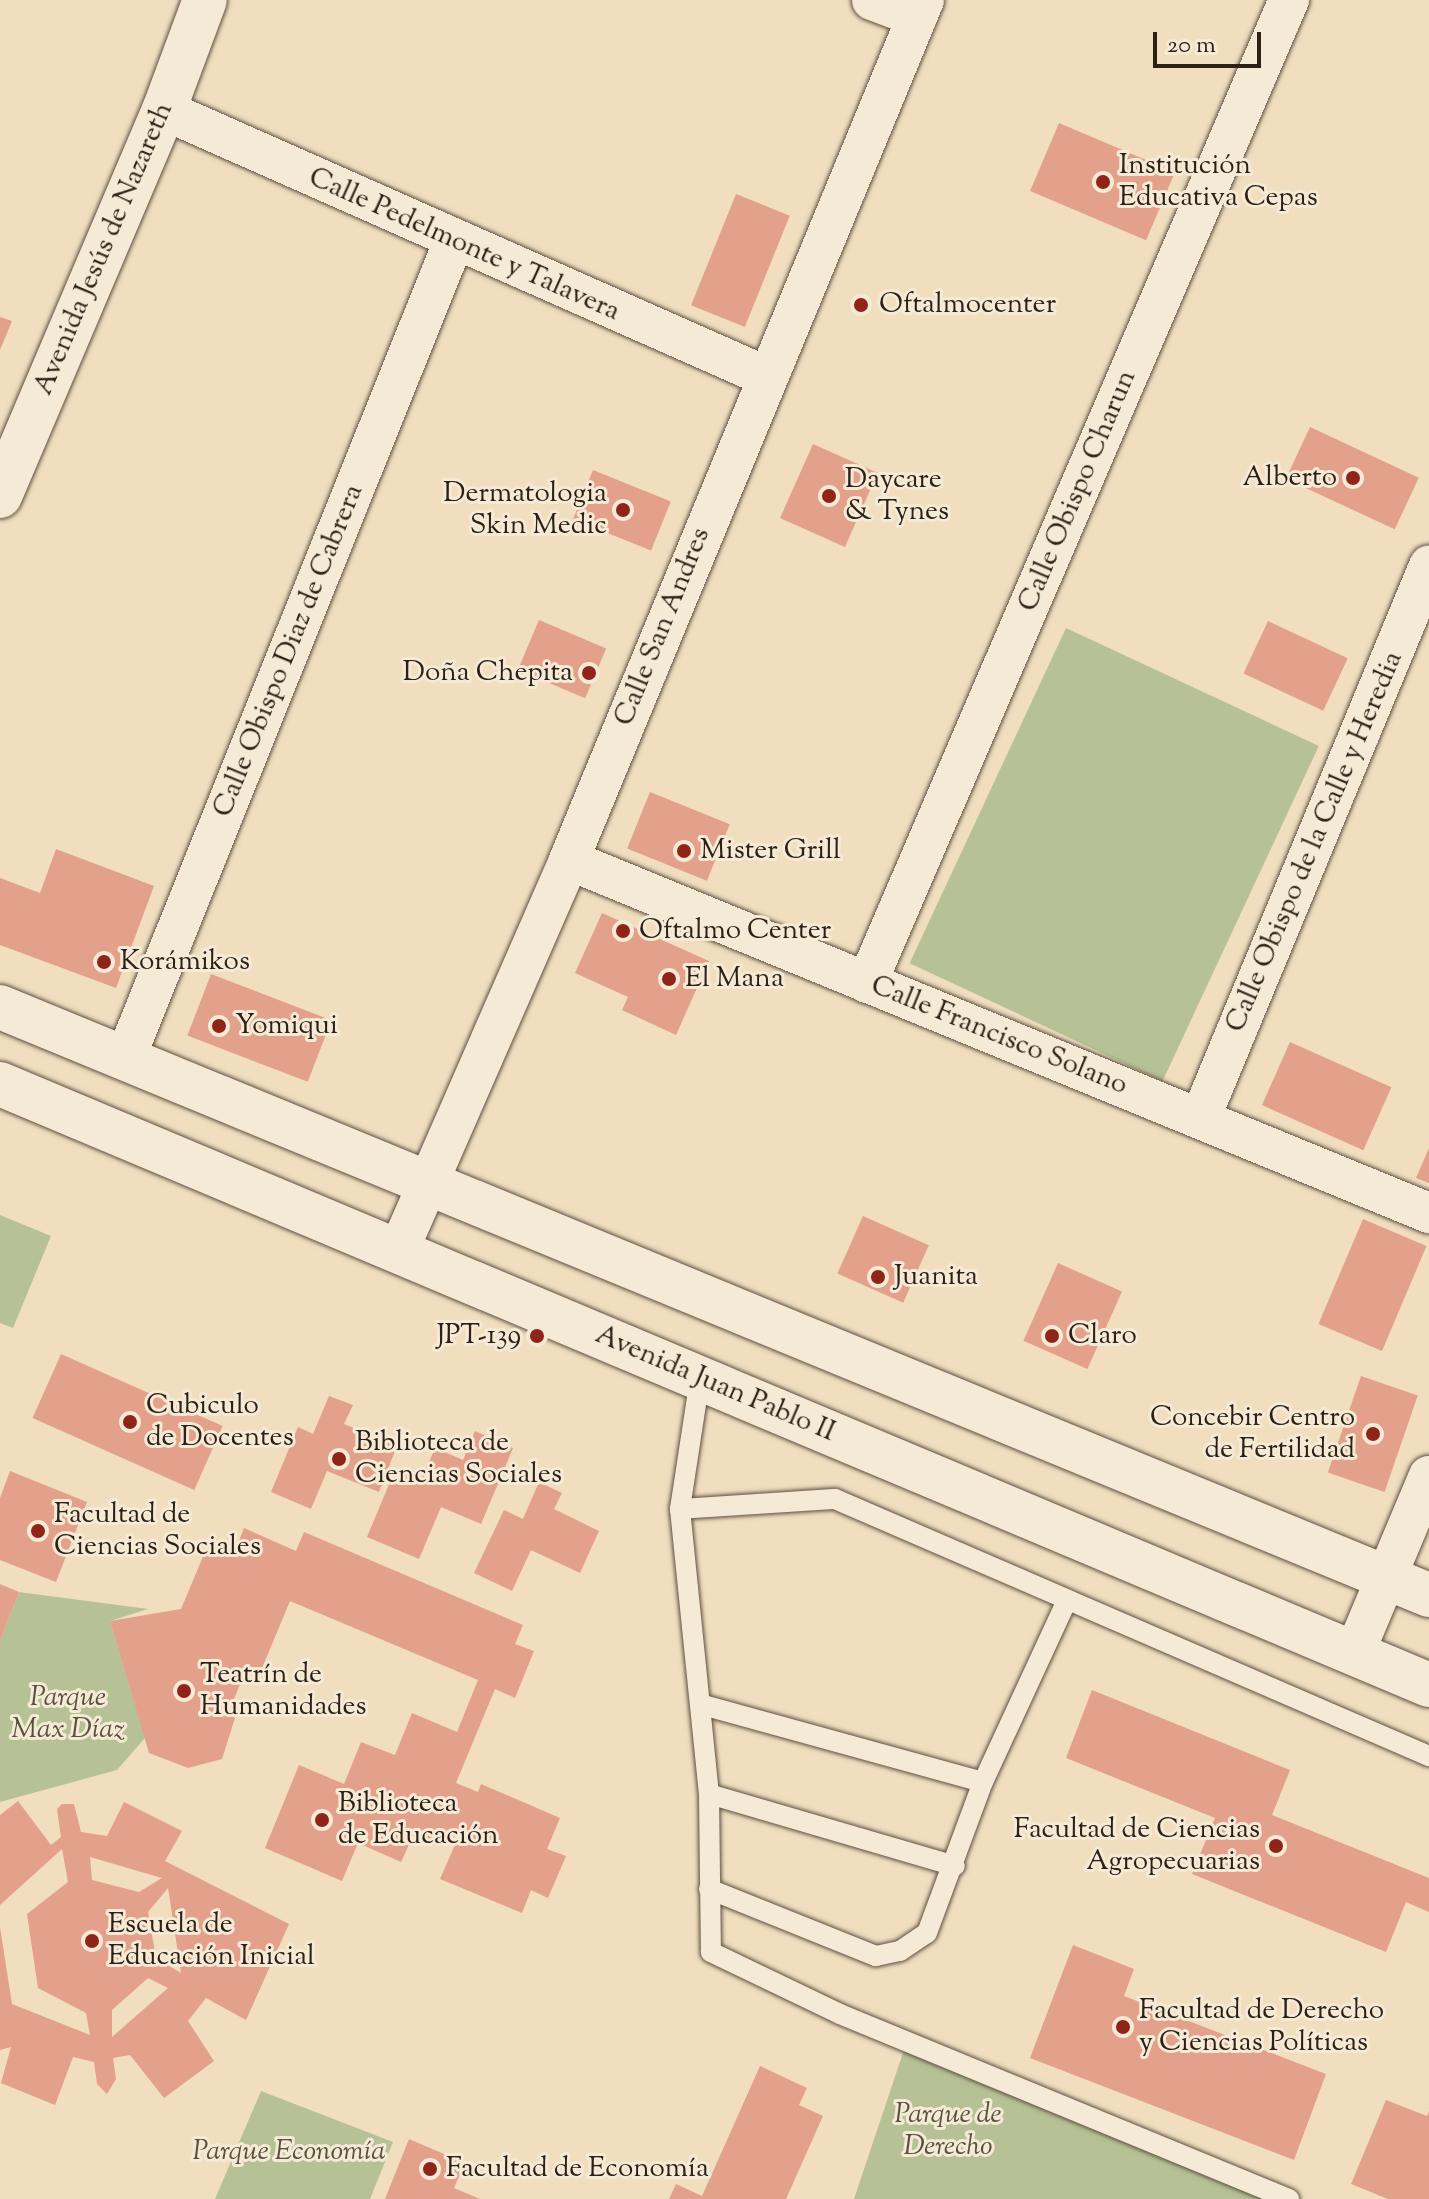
<!DOCTYPE html>
<meta charset="utf-8">
<style>
body{margin:0}
#map{position:relative;width:1429px;height:2199px;overflow:hidden;background:#f0debf;font-family:"Sorts Mill Goudy",serif}
div>[style]{position:absolute}
.green>*{inset:0;background:#b6c295;transform-origin:0 0}
.building>*{inset:0;background:#e3a08a;transform-origin:0 0}
.roads{filter:drop-shadow(0 0 2px #5e5041) drop-shadow(0 0 2px #5e5041)}
.service>*{height:20px;margin:-10px;padding:0 10px;transform-origin:10px;border-radius:10px;background:#f5ead5}
.minor>*{height:40px;margin:-20px;padding:0 20px;transform-origin:20px;border-radius:20px;background:#f5ead5}
.tertiary>*{height:44px;margin:-22px;padding:0 22px;transform-origin:22px;border-radius:22px;background:#f5ead5}
.secondary>*{height:44px;margin:-22px;padding:0 22px;transform-origin:22px;border-radius:22px;background:#f5ead5}
.dots>*{width:22px;height:22px;translate:-50% -50%;box-sizing:border-box;border:4px solid #f5ead5;border-radius:50%}
span{translate:-50% -50%;white-space:nowrap;text-align:center;line-height:1.15;-webkit-text-stroke:6px #f5ead5;paint-order:stroke}
.poi-label{font-size:28px;color:#2e2017}
.left{translate:0 -50%;text-align:left}
.right{translate:-100% -50%;text-align:right}
.street-label{font-size:28px;color:#2e2017}
.park-label{font-size:28px;color:#57513d;font-style:italic}
.scale{position:absolute;left:1153px;top:32px;width:108px;height:36px;box-sizing:border-box;border:4px solid #2e2017;border-top:0;padding-left:10px;font-size:24px;line-height:28px;white-space:nowrap;color:#2e2017;-webkit-text-stroke:6px #f5ead5;paint-order:stroke}
</style>
<div id="map">
<div class="green">
<i style="left:1066px;top:628px;width:279px;height:370px;rotate:25deg"></i>
<i style="clip-path:polygon(0 1215px,51px 1236px,13px 1328px,0 1323px)"></i>
<i style="clip-path:polygon(19px 1592px,148px 1609px,110px 1621px,145px 1738px,117px 1770px,0 1802px,0 1641px)"></i>
<i style="clip-path:polygon(907px 2041px,1289px 2199px,854px 2199px)"></i>
<i style="clip-path:polygon(261px 2091px,393px 2142px,370px 2199px,215px 2199px)"></i>
</div>
<div class="building">
<i style="left:1059px;top:123px;width:126px;height:74px;rotate:23deg"></i>
<i style="left:736px;top:194px;width:58px;height:120px;rotate:22deg"></i>
<i style="clip-path:polygon(0 317px,12px 321px,0 350px)"></i>
<i style="left:1310px;top:427px;width:120px;height:57px;rotate:25deg"></i>
<i style="left:813px;top:444px;width:71px;height:81px;rotate:24deg"></i>
<i style="left:593px;top:470px;width:84px;height:53px;rotate:22deg"></i>
<i style="left:539px;top:620px;width:73px;height:54px;rotate:23deg"></i>
<i style="left:1268px;top:621px;width:88px;height:58px;rotate:25deg"></i>
<i style="left:650px;top:792px;width:86px;height:61px;rotate:22deg"></i>
<i style="clip-path:polygon(56px 849px,154px 886px,116px 988px,0 945px,0 878px,40px 893px)"></i>
<i style="clip-path:polygon(602px 913px,709px 961px,676px 1035px,622px 1010px,628px 997px,575px 973px)"></i>
<i style="left:211px;top:974px;width:129px;height:66px;rotate:21deg"></i>
<i style="left:1290px;top:1042px;width:111px;height:69px;rotate:24deg"></i>
<i style="clip-path:polygon(1429px 1148px,1429px 1183px,1416px 1178px)"></i>
<i style="left:863px;top:1216px;width:72px;height:63px;rotate:24deg"></i>
<i style="left:1363px;top:1219px;width:69px;height:114px;rotate:23deg"></i>
<i style="left:1058px;top:1263px;width:70px;height:85px;rotate:24deg"></i>
<i style="left:61px;top:1354px;width:177px;height:70px;rotate:24deg"></i>
<i style="left:1361px;top:1376px;width:60px;height:102px;rotate:19deg"></i>
<i style="clip-path:polygon(329px 1396px,353px 1405px,344px 1424px,397px 1446px,379px 1492px,327px 1471px,311px 1509px,271px 1492px,298px 1427px,313px 1434px)"></i>
<i style="clip-path:polygon(475px 1431px,513px 1448px,481px 1524px,441px 1507px,419px 1559px,367px 1537px,395px 1470px,421px 1481px,435px 1448px,463px 1460px)"></i>
<i style="clip-path:polygon(10px 1471px,87px 1502px,56px 1582px,0 1560px,0 1498px)"></i>
<i style="clip-path:polygon(539px 1482px,562px 1493px,554px 1509px,599px 1531px,580px 1573px,531px 1550px,512px 1591px,474px 1573px,504px 1510px,523px 1519px)"></i>
<i style="clip-path:polygon(244px 1528px,296px 1551px,304px 1532px,523px 1625px,515px 1644px,534px 1651px,515px 1698px,495px 1689px,456px 1783px,478px 1792px,481px 1784px,560px 1818px,547px 1849px,566px 1856px,548px 1898px,531px 1890px,522px 1913px,440px 1879px,458px 1838px,441px 1831px,434px 1845px,413px 1836px,401px 1862px,358px 1843px,342px 1881px,265px 1848px,299px 1765px,344px 1784px,361px 1742px,395px 1755px,412px 1713px,457px 1732px,478px 1680px,290px 1601px,260px 1673px,247px 1668px,228px 1713px,235px 1718px,222px 1759px,188px 1768px,149px 1753px,110px 1621px,181px 1609px,210px 1540px,235px 1551px)"></i>
<i style="clip-path:polygon(0 1584px,19px 1592px,0 1641px)"></i>
<i style="clip-path:polygon(1092px 1690px,1290px 1770px,1272px 1815px,1429px 1878px,1429px 1912px,1406px 1902px,1386px 1952px,1192px 1874px,1215px 1818px,1066px 1758px)"></i>
<i style="clip-path:polygon(evenodd,18px 1801px,51px 1845px,61px 1837px,57px 1809px,62px 1804px,74px 1804px,81px 1832px,107px 1836px,124px 1802px,182px 1831px,165px 1861px,289px 1924px,246px 2020px,206px 1998px,188px 2021px,214px 2061px,164px 2098px,130px 2055px,113px 2058px,116px 2079px,107px 2094px,97px 2084px,94px 2062px,73px 2057px,55px 2105px,1px 2083px,11px 2047px,0 2050px,0 1927px,12px 2004px,90px 2035px,86px 2013px,38px 1988px,27px 1914px,68px 1882px,62px 1849px,0 1905px,0 1815px,18px 1801px,90px 1857px,162px 1878px,139px 1892px,92px 1880px,90px 1857px,18px 1801px,168px 1888px,181px 1973px,156px 1958px,148px 1912px,168px 1888px,18px 1801px,148px 1978px,168px 1988px,112px 2037px,112px 2010px,148px 1978px)"></i>
<i style="clip-path:polygon(1073px 1945px,1134px 1969px,1124px 1996px,1326px 2074px,1294px 2160px,1030px 2058px)"></i>
<i style="clip-path:polygon(760px 2066px,807px 2088px,799px 2105px,823px 2116px,786px 2199px,669px 2199px,676px 2184px,702px 2196px)"></i>
<i style="clip-path:polygon(1386px 2100px,1427px 2116px,1429px 2111px,1429px 2199px,1388px 2199px,1351px 2184px)"></i>
<i style="clip-path:polygon(409px 2139px,465px 2163px,454px 2188px,480px 2199px,385px 2199px)"></i>
</div>
<div class="roads">
<div class="service">
<i style="left:700px;top:1378px;width:133px;rotate:98.7deg"></i>
<i style="left:680px;top:1509px;width:286px;rotate:84.2deg"></i>
<i style="left:709px;top:1794px;width:158px;rotate:89.3deg"></i>
<i style="left:711px;top:1952px;width:143px;rotate:25.7deg"></i>
<i style="left:840px;top:2014px;width:486px;rotate:22.4deg"></i>
<i style="left:680px;top:1509px;width:155px;rotate:-3.7deg"></i>
<i style="left:835px;top:1499px;width:647px;rotate:23.4deg"></i>
<i style="left:703px;top:1705px;width:290px;rotate:15.4deg"></i>
<i style="left:983px;top:1782px;width:200px;rotate:-65.2deg"></i>
<i style="left:709px;top:1794px;width:256px;rotate:16.3deg"></i>
<i style="left:709px;top:1889px;width:180px;rotate:21.9deg"></i>
<i style="left:876px;top:1956px;width:25px;rotate:-12deg"></i>
<i style="left:900px;top:1951px;width:32px;rotate:-34deg"></i>
<i style="left:927px;top:1933px;width:161px;rotate:-69.7deg"></i>
</div>
<div class="minor">
<i style="left:872px;top:0;width:48px;rotate:20.7deg"></i>
<i style="left:164px;top:110px;width:657px;rotate:23.87deg"></i>
<i style="left:569px;top:860px;width:930px;rotate:22.32deg"></i>
<i style="left:867px;top:983px;width:1070px;rotate:-66.77deg"></i>
<i style="left:125px;top:1059px;width:879px;rotate:-68.1deg"></i>
<i style="left:1200px;top:1119px;width:599px;rotate:-67.51deg"></i>
<i style="left:398px;top:1252px;width:428px;rotate:-66.4deg"></i>
<i style="left:569px;top:860px;width:930px;rotate:-67.57deg"></i>
<i style="left:1354px;top:1654px;width:193px;rotate:-67.2deg"></i>
</div>
<div class="tertiary">
<i style="left:0;top:496px;width:419px;rotate:-67deg"></i>
<i style="left:164px;top:110px;width:117px;rotate:-69.6deg"></i>
</div>
<div class="secondary">
<i style="left:0;top:1007px;width:1545px;rotate:22.37deg"></i>
<i style="left:0;top:1084px;width:1550px;rotate:22.81deg"></i>
</div>
</div>
<div class="dots">
<i style="left:1103px;top:182px;background:#8f2418"></i>
<i style="left:861px;top:305px;background:#8f2418"></i>
<i style="left:1353px;top:478px;background:#8f2418"></i>
<i style="left:829px;top:496px;background:#8f2418"></i>
<i style="left:623px;top:510px;background:#8f2418"></i>
<i style="left:589px;top:673px;background:#8f2418"></i>
<i style="left:684px;top:851px;background:#8f2418"></i>
<i style="left:623px;top:931px;background:#8f2418"></i>
<i style="left:104px;top:962px;background:#8f2418"></i>
<i style="left:669px;top:979px;background:#8f2418"></i>
<i style="left:219px;top:1026px;background:#8f2418"></i>
<i style="left:878px;top:1277px;background:#8f2418"></i>
<i style="left:537px;top:1336px;background:#8f2418"></i>
<i style="left:1052px;top:1336px;background:#8f2418"></i>
<i style="left:130px;top:1422px;background:#8f2418"></i>
<i style="left:1373px;top:1434px;background:#8f2418"></i>
<i style="left:339px;top:1459px;background:#8f2418"></i>
<i style="left:38px;top:1531px;background:#8f2418"></i>
<i style="left:184px;top:1691px;background:#8f2418"></i>
<i style="left:322px;top:1820px;background:#8f2418"></i>
<i style="left:1276px;top:1846px;background:#8f2418"></i>
<i style="left:92px;top:1941px;background:#8f2418"></i>
<i style="left:1123px;top:2027px;background:#8f2418"></i>
<i style="left:430px;top:2169px;background:#8f2418"></i>
</div>
<div class="poi-label">
<span class="left" style="left:1119px;top:182px">Institución<br>Educativa Cepas</span>
<span class="left" style="left:879px;top:305px">Oftalmocenter</span>
<span class="right" style="left:1337px;top:478px">Alberto</span>
<span class="left" style="left:845px;top:496px">Daycare<br>&amp; Tynes</span>
<span class="right" style="left:607px;top:510px">Dermatologia<br>Skin Medic</span>
<span class="right" style="left:573px;top:673px">Doña Chepita</span>
<span class="left" style="left:700px;top:851px">Mister Grill</span>
<span class="left" style="left:639px;top:931px">Oftalmo Center</span>
<span class="left" style="left:120px;top:962px">Korámikos</span>
<span class="left" style="left:685px;top:979px">El Mana</span>
<span class="left" style="left:235px;top:1026px">Yomiqui</span>
<span class="left" style="left:894px;top:1277px">Juanita</span>
<span class="right" style="left:521px;top:1336px">JPT-139</span>
<span class="left" style="left:1068px;top:1336px">Claro</span>
<span class="left" style="left:146px;top:1422px">Cubiculo<br>de Docentes</span>
<span class="right" style="left:1355px;top:1434px">Concebir Centro<br>de Fertilidad</span>
<span class="left" style="left:355px;top:1459px">Biblioteca de<br>Ciencias Sociales</span>
<span class="left" style="left:54px;top:1531px">Facultad de<br>Ciencias Sociales</span>
<span class="left" style="left:200px;top:1691px">Teatrín de<br>Humanidades</span>
<span class="left" style="left:338px;top:1820px">Biblioteca<br>de Educación</span>
<span class="right" style="left:1260px;top:1846px">Facultad de Ciencias<br>Agropecuarias</span>
<span class="left" style="left:108px;top:1941px">Escuela de<br>Educación Inicial</span>
<span class="left" style="left:1139px;top:2027px">Facultad de Derecho<br>y Ciencias Políticas</span>
<span class="left" style="left:446px;top:2169px">Facultad de Economía</span>
</div>
<div class="street-label">
<span style="left:464px;top:245px;rotate:24deg">Calle Pedelmonte y Talavera</span>
<span style="left:104px;top:249px;rotate:-67deg">Avenida Jesús de Nazareth</span>
<span style="left:1078px;top:491px;rotate:-67deg">Calle Obispo Charun</span>
<span style="left:663px;top:627px;rotate:-68deg">Calle San Andres</span>
<span style="left:289px;top:651px;rotate:-68deg">Calle Obispo Diaz de Cabrera</span>
<span style="left:1315px;top:842px;rotate:-67deg">Calle Obispo de la Calle y Heredia</span>
<span style="left:999px;top:1036px;rotate:22deg">Calle Francisco Solano</span>
<span style="left:715px;top:1384px;rotate:23deg">Avenida Juan Pablo II</span>
</div>
<div class="park-label">
<span style="left:68px;top:1714px">Parque<br>Max Díaz</span>
<span style="left:948px;top:2131px">Parque de<br>Derecho</span>
<span style="left:289px;top:2152px">Parque Economía</span>
</div>
<div class="scale">20 m</div>
</div>
